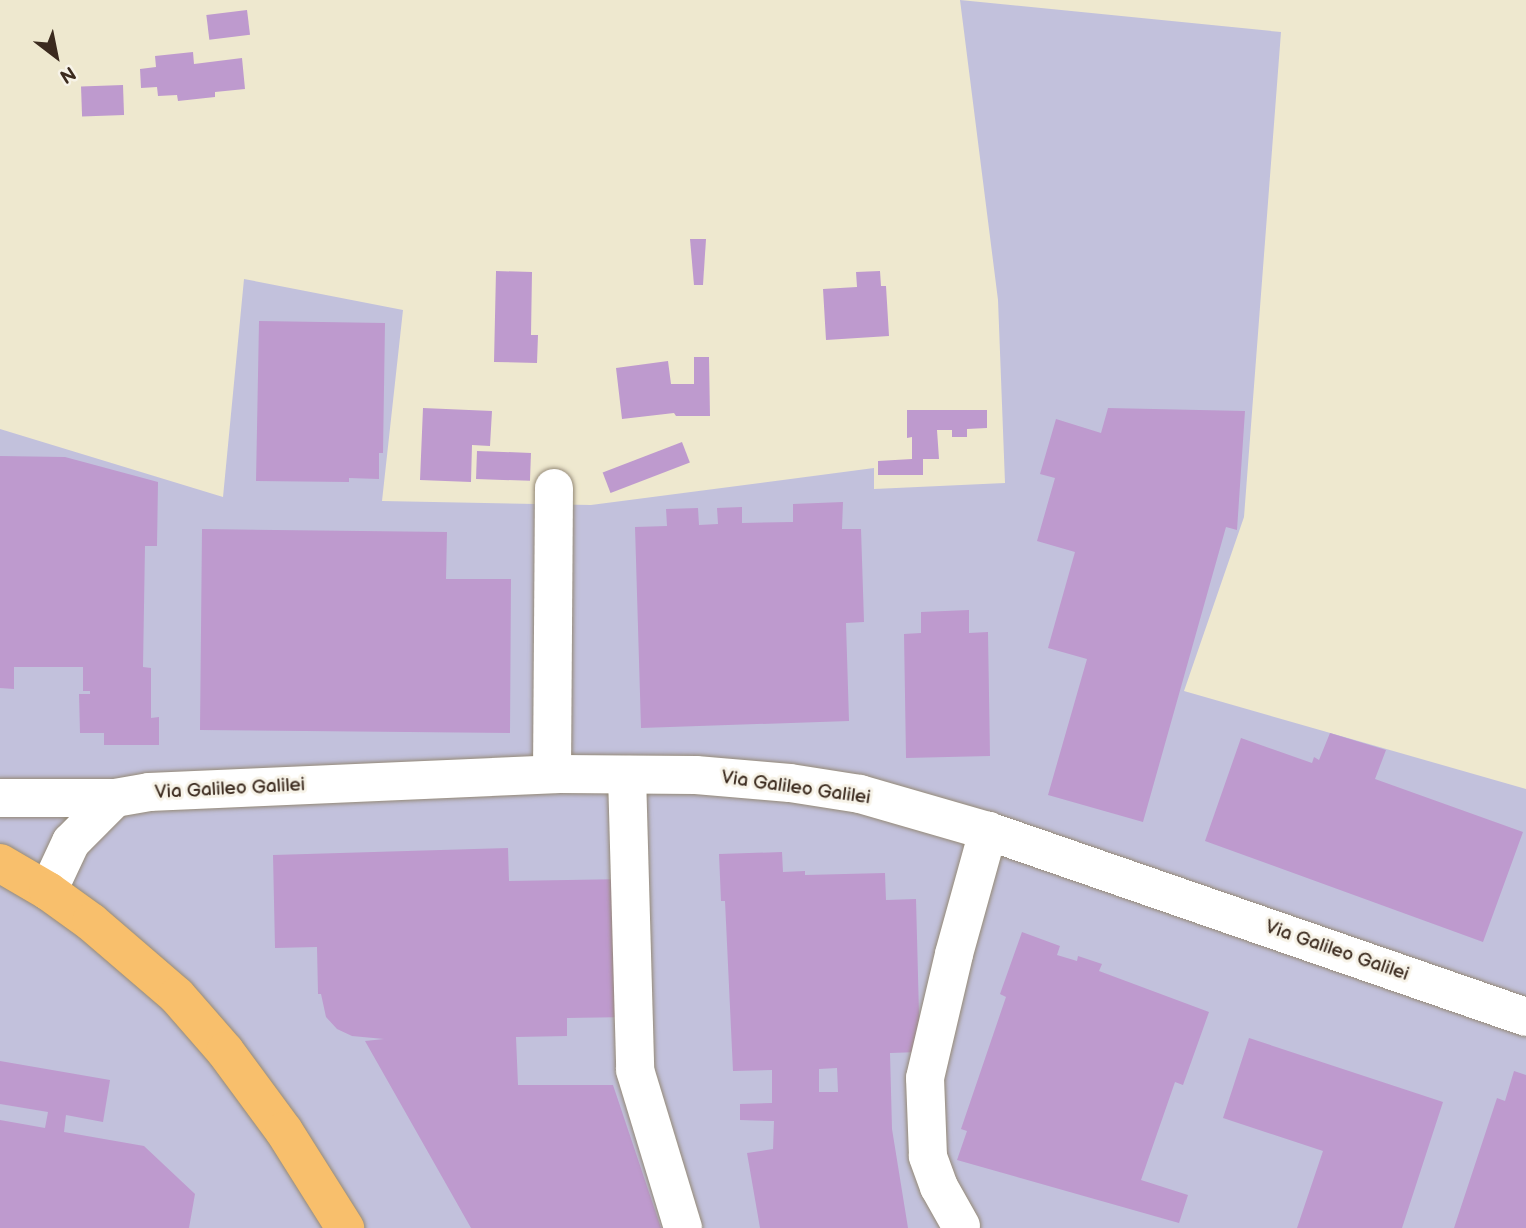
<!DOCTYPE html>
<style>
body{margin:0}
#map{position:relative;width:1526px;height:1228px;overflow:hidden;background:#eee8cf;font-family:"Balsamiq Sans",sans-serif}
div>[style]{position:absolute}
.industrial>*{inset:0;background:#c2c1dc}
.building>*{inset:0;background:#be9ace;transform-origin:0 0}
.roads{filter:drop-shadow(0 0 2px #948976) drop-shadow(0 0 2px #948976)}
.minor>*{height:38px;margin:-19px;padding:0 19px;transform-origin:19px;border-radius:19px;background:#fff}
.major>*{height:38px;margin:-19px;padding:0 19px;transform-origin:19px;border-radius:19px;background:#f8bf6c}
span{translate:-50% -50%;white-space:nowrap;text-align:center;line-height:1.15;-webkit-text-stroke:6px #f7f3e8;paint-order:stroke}
.street-label{font-size:19px;color:#3b2a1e}
.north{position:absolute;left:21px;top:21px;width:70px;height:70px;-webkit-text-stroke:5px #f7f3e8;paint-order:stroke;rotate:148deg;font-size:19px;font-weight:700;line-height:28px;text-align:center;color:#3b2a1e}
.north::after{content:'';display:block;margin:auto;width:24px;height:32px;background:#3b2a1e;clip-path:polygon(50% 0,100% 100%,50% 72%,0 100%)}
</style>
<div id="map">
<div class="industrial">
<i style="clip-path:polygon(960px 0,1281px 32px,1244px 517px,1184px 691px,1526px 789px,1526px 1228px,0 1228px,0 429px,223px 497px,244px 279px,403px 310px,382px 501px,591px 505px,874px 468px,874px 489px,1005px 483px,998px 300px)"></i>
</div>
<div class="building">
<i style="left:247px;top:10px;width:25px;height:41px;rotate:83deg"></i>
<i style="clip-path:polygon(193px 52px,194px 64px,242px 58px,245px 89px,215px 92px,215px 97px,178px 101px,177px 95px,158px 96px,157px 87px,141px 88px,140px 69px,156px 67px,155px 56px)"></i>
<i style="left:123px;top:85px;width:30px;height:42px;rotate:88deg"></i>
<i style="clip-path:polygon(690px 239px,706px 239px,703px 285px,694px 285px)"></i>
<i style="clip-path:polygon(496px 271px,532px 272px,531px 335px,538px 335px,537px 363px,494px 362px)"></i>
<i style="clip-path:polygon(880px 271px,881px 286px,886px 286px,889px 336px,826px 340px,823px 289px,857px 287px,856px 272px)"></i>
<i style="clip-path:polygon(259px 321px,385px 323px,383px 453px,379px 453px,379px 479px,349px 478px,349px 482px,256px 481px)"></i>
<i style="clip-path:polygon(694px 357px,709px 357px,710px 416px,676px 416px,674px 413px,622px 419px,616px 368px,668px 361px,671px 384px,694px 384px)"></i>
<i style="clip-path:polygon(423px 408px,492px 411px,490px 446px,472px 445px,471px 482px,420px 480px)"></i>
<i style="clip-path:polygon(1108px 408px,1245px 411px,1237px 530px,1226px 527px,1143px 822px,1048px 795px,1087px 659px,1048px 648px,1075px 552px,1037px 541px,1055px 478px,1040px 474px,1056px 419px,1101px 433px)"></i>
<i style="clip-path:polygon(907px 410px,987px 410px,987px 428px,967px 429px,967px 437px,952px 437px,952px 430px,937px 430px,939px 459px,923px 459px,923px 475px,878px 475px,878px 461px,912px 459px,912px 437px,907px 438px)"></i>
<i style="left:682px;top:442px;width:22px;height:85px;rotate:69deg"></i>
<i style="left:477px;top:451px;width:54px;height:28px;rotate:2deg"></i>
<i style="clip-path:polygon(0 456px,65px 457px,158px 482px,157px 546px,145px 546px,143px 667px,151px 668px,151px 718px,159px 717px,159px 745px,104px 745px,104px 733px,80px 733px,79px 694px,90px 694px,90px 691px,83px 691px,83px 667px,14px 667px,14px 689px,0 688px)"></i>
<i style="clip-path:polygon(843px 502px,842px 529px,861px 529px,864px 622px,846px 623px,849px 721px,641px 728px,635px 527px,667px 526px,666px 509px,698px 508px,699px 525px,718px 524px,717px 508px,742px 507px,742px 523px,793px 522px,793px 504px)"></i>
<i style="clip-path:polygon(202px 529px,447px 532px,446px 579px,511px 579px,510px 733px,200px 730px)"></i>
<i style="clip-path:polygon(969px 610px,969px 633px,988px 632px,990px 756px,906px 758px,904px 634px,921px 633px,921px 612px)"></i>
<i style="clip-path:polygon(1330px 733px,1386px 750px,1375px 779px,1523px 832px,1483px 942px,1205px 841px,1241px 738px,1312px 763px,1314px 757px,1319px 760px)"></i>
<i style="clip-path:polygon(508px 848px,509px 881px,626px 879px,629px 1017px,567px 1018px,567px 1036px,516px 1037px,518px 1085px,613px 1085px,661px 1228px,471px 1228px,365px 1041px,384px 1039px,352px 1036px,337px 1029px,326px 1017px,321px 994px,318px 994px,317px 947px,275px 948px,273px 855px)"></i>
<i style="clip-path:polygon(evenodd,782px 852px,783px 872px,805px 871px,805px 875px,885px 873px,886px 900px,916px 899px,920px 1052px,890px 1053px,892px 1129px,908px 1228px,760px 1228px,747px 1153px,773px 1149px,774px 1121px,740px 1120px,740px 1104px,772px 1103px,772px 1070px,733px 1071px,725px 901px,721px 901px,719px 854px,782px 852px,837px 1068px,838px 1092px,819px 1092px,819px 1069px,837px 1068px)"></i>
<i style="clip-path:polygon(1022px 932px,1060px 946px,1057px 955px,1077px 961px,1078px 956px,1102px 964px,1099px 971px,1209px 1012px,1183px 1085px,1175px 1082px,1141px 1180px,1188px 1195px,1179px 1223px,957px 1160px,967px 1131px,961px 1129px,1006px 997px,1000px 994px)"></i>
<i style="clip-path:polygon(1249px 1038px,1443px 1102px,1402px 1228px,1297px 1228px,1323px 1151px,1223px 1118px)"></i>
<i style="clip-path:polygon(0 1061px,110px 1080px,103px 1122px,66px 1115px,64px 1132px,144px 1146px,195px 1194px,189px 1228px,0 1228px,0 1120px,45px 1128px,48px 1112px,0 1104px)"></i>
<i style="clip-path:polygon(1514px 1071px,1526px 1075px,1526px 1228px,1454px 1228px,1497px 1098px,1505px 1101px)"></i>
</div>
<div class="roads">
<div class="minor">
<i style="left:552px;top:774px;width:286px;rotate:-89.6deg"></i>
<i style="left:627px;top:775px;width:295px;rotate:88.4deg"></i>
<i style="left:635px;top:1070px;width:165px;rotate:73.1deg"></i>
<i style="left:0;top:798px;width:115px"></i>
<i style="left:115px;top:798px;width:35px;rotate:-10deg"></i>
<i style="left:149px;top:792px;width:411px;rotate:-2.5deg"></i>
<i style="left:560px;top:774px;width:136px;rotate:0.4deg"></i>
<i style="left:696px;top:775px;width:94px;rotate:4.9deg"></i>
<i style="left:790px;top:783px;width:71px;rotate:8.9deg"></i>
<i style="left:860px;top:794px;width:133px;rotate:16.1deg"></i>
<i style="left:988px;top:831px;width:569px;rotate:19.07deg"></i>
<i style="left:48px;top:891px;width:54px;rotate:-64.9deg"></i>
<i style="left:71px;top:842px;width:62px;rotate:-45deg"></i>
<i style="left:961px;top:1226px;width:45px;rotate:-119.4deg"></i>
<i style="left:939px;top:1187px;width:33px;rotate:-110deg"></i>
<i style="left:928px;top:1156px;width:78px;rotate:-92.2deg"></i>
<i style="left:925px;top:1078px;width:127px;rotate:-76.8deg"></i>
<i style="left:954px;top:954px;width:128px;rotate:-74.5deg"></i>
</div>
<div class="major">
<i style="left:0;top:863px;width:56px;rotate:30.3deg"></i>
<i style="left:48px;top:891px;width:53px;rotate:35.8deg"></i>
<i style="left:91px;top:922px;width:113px;rotate:40.7deg"></i>
<i style="left:177px;top:996px;width:73px;rotate:48.9deg"></i>
<i style="left:225px;top:1051px;width:99px;rotate:53.6deg"></i>
<i style="left:284px;top:1131px;width:115px;rotate:57.8deg"></i>
</div>
</div>
<div class="street-label">
<span style="left:796px;top:788px;rotate:8deg">Via Galileo Galilei</span>
<span style="left:230px;top:789px;rotate:-3deg">Via Galileo Galilei</span>
<span style="left:1337px;top:951px;rotate:19deg">Via Galileo Galilei</span>
</div>
<div class="north">N</div>
</div>
